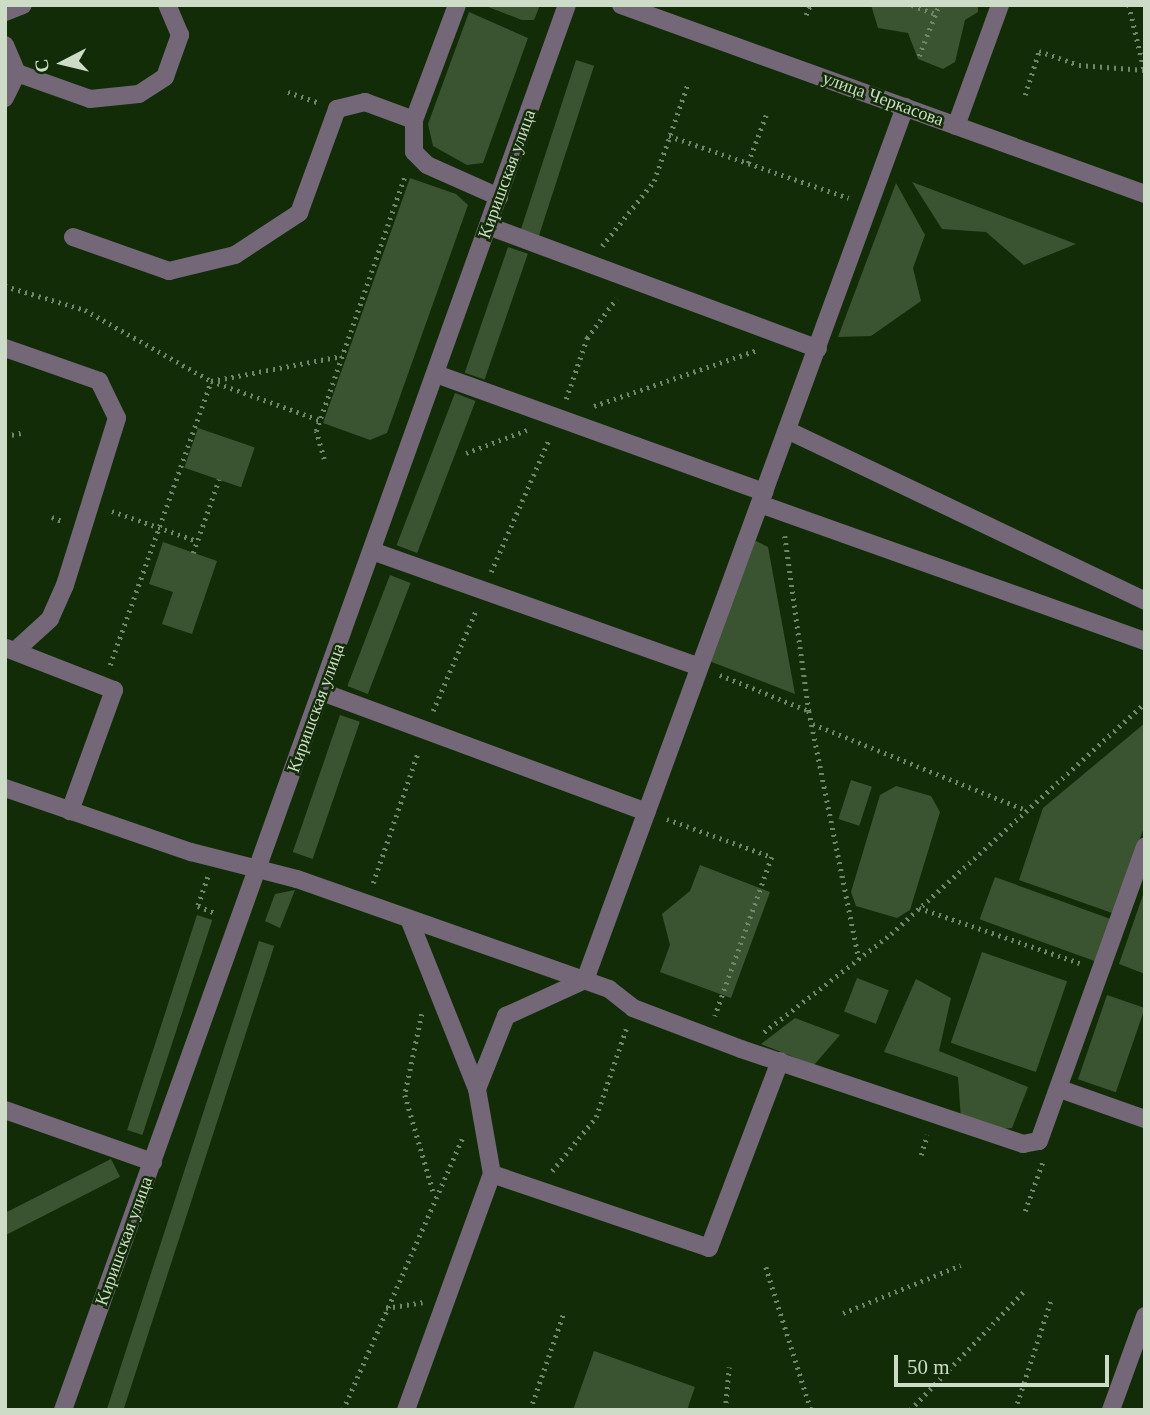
<!DOCTYPE html>
<meta charset="utf-8">
<style>
body{margin:0}
#map{position:relative;width:1150px;height:1415px;overflow:hidden;background:#132c08;font-family:Georgia,serif}
div>[style]{position:absolute}
.green>*{inset:0;background:#3a5331;transform-origin:0 0}
.path>*{height:4.5px;margin-top:-2.25px;transform-origin:0;background:repeating-linear-gradient(90deg,#718569 0 2px,transparent 0 7px)}
.minor>*{height:18px;margin:-9px;padding:0 9px;transform-origin:9px;border-radius:9px;background:#736778}
span{translate:-50% -50%;white-space:nowrap;text-align:center;line-height:1.15;-webkit-text-stroke:5px #132c08;paint-order:stroke}
.street-label{font-size:18px;color:#ccdcc7}
.frame{position:absolute;inset:0;border:7px solid #ccdcc7;pointer-events:none}
.north{position:absolute;left:28px;top:28px;width:70px;height:70px;-webkit-text-stroke:5px #132c08;paint-order:stroke;rotate:263deg;font-size:19px;font-weight:700;line-height:28px;text-align:center;color:#ccdcc7}
.north::after{content:'';display:block;margin:auto;width:24px;height:32px;background:#ccdcc7;clip-path:polygon(50% 0,100% 100%,50% 72%,0 100%)}
.scale{position:absolute;left:894px;top:1355px;width:215px;height:32px;box-sizing:border-box;border:4px solid #ccdcc7;border-top:0;padding-left:9px;font-size:21px;line-height:24px;white-space:nowrap;color:#ccdcc7;-webkit-text-stroke:5px #132c08;paint-order:stroke}
</style>
<div id="map">
<div class="green">
<i style="clip-path:polygon(483px 5px,540px 5px,534px 20px,522px 20px)"></i>
<i style="clip-path:polygon(871px 5px,978px 5px,978px 12px,965px 20px,955px 62px,943px 69px,918px 59px,908px 33px,878px 28px)"></i>
<i style="clip-path:polygon(469px 12px,528px 38px,483px 163px,467px 165px,433px 146px,428px 124px)"></i>
<i style="left:576px;top:60px;width:19px;height:178px;rotate:18deg"></i>
<i style="clip-path:polygon(410px 178px,456px 194px,468px 205px,387px 433px,370px 440px,323px 423px)"></i>
<i style="clip-path:polygon(912px 182px,1076px 244px,1024px 265px,986px 232px,942px 229px)"></i>
<i style="clip-path:polygon(896px 183px,925px 235px,913px 268px,921px 301px,871px 336px,838px 337px)"></i>
<i style="left:508px;top:247px;width:21px;height:133px;rotate:19deg"></i>
<i style="left:455px;top:393px;width:22px;height:163px;rotate:21deg"></i>
<i style="left:198px;top:428px;width:60px;height:42px;rotate:19deg"></i>
<i style="clip-path:polygon(752px 539px,768px 547px,795px 694px,709px 661px)"></i>
<i style="clip-path:polygon(163px 542px,217px 561px,192px 634px,162px 624px,173px 592px,149px 584px)"></i>
<i style="left:390px;top:575px;width:22px;height:119px;rotate:21deg"></i>
<i style="left:340px;top:715px;width:21px;height:145px;rotate:19deg"></i>
<i style="clip-path:polygon(1145px 723px,1145px 825px,1112px 913px,1019px 880px,1043px 808px)"></i>
<i style="left:851px;top:780px;width:22px;height:41px;rotate:18deg"></i>
<i style="clip-path:polygon(896px 786px,931px 796px,940px 812px,910px 910px,897px 918px,856px 906px,851px 892px,880px 795px)"></i>
<i style="clip-path:polygon(700px 865px,770px 892px,731px 998px,660px 972px,670px 945px,662px 914px,690px 891px)"></i>
<i style="left:995px;top:877px;width:123px;height:45px;rotate:20deg"></i>
<i style="clip-path:polygon(295px 890px,280px 928px,265px 921px,275px 894px)"></i>
<i style="clip-path:polygon(1144px 892px,1145px 892px,1145px 974px,1119px 964px)"></i>
<i style="left:197px;top:915px;width:16px;height:226px;rotate:18deg"></i>
<i style="left:259px;top:941px;width:16px;height:499px;rotate:18deg"></i>
<i style="left:982px;top:952px;width:90px;height:96px;rotate:19deg"></i>
<i style="left:857px;top:978px;width:34px;height:36px;rotate:21deg"></i>
<i style="clip-path:polygon(916px 979px,951px 998px,939px 1051px,1028px 1087px,1012px 1128px,992px 1130px,961px 1119px,958px 1077px,884px 1052px)"></i>
<i style="left:1107px;top:995px;width:40px;height:89px;rotate:19deg"></i>
<i style="clip-path:polygon(795px 1018px,840px 1035px,814px 1065px,761px 1044px)"></i>
<i style="left:111px;top:1159px;width:20px;height:267px;rotate:63deg"></i>
<i style="clip-path:polygon(594px 1351px,695px 1387px,687px 1410px,573px 1410px)"></i>
</div>
<div class="path">
<i style="left:912px;top:5px;width:25px;rotate:21deg"></i>
<i style="left:1129px;top:5px;width:70px;rotate:76.8deg"></i>
<i style="left:806px;top:15px;width:11px;rotate:-68deg"></i>
<i style="left:919px;top:56px;width:55px;rotate:-68.6deg"></i>
<i style="left:288px;top:92px;width:31px;rotate:19deg"></i>
<i style="left:1025px;top:95px;width:46px;rotate:-72.3deg"></i>
<i style="left:1039px;top:51px;width:42px;rotate:19.3deg"></i>
<i style="left:1079px;top:65px;width:66px;rotate:4.3deg"></i>
<i style="left:669px;top:136px;width:190px;rotate:19deg"></i>
<i style="left:748px;top:163px;width:51px;rotate:-69.4deg"></i>
<i style="left:602px;top:246px;width:83px;rotate:-51.3deg"></i>
<i style="left:654px;top:181px;width:101px;rotate:-70.8deg"></i>
<i style="left:5px;top:286px;width:84px;rotate:16.7deg"></i>
<i style="left:85px;top:310px;width:145px;rotate:29.4deg"></i>
<i style="left:211px;top:381px;width:116px;rotate:19.7deg"></i>
<i style="left:566px;top:399px;width:65px;rotate:-71deg"></i>
<i style="left:587px;top:338px;width:49px;rotate:-53.4deg"></i>
<i style="left:594px;top:406px;width:173px;rotate:-18.9deg"></i>
<i style="left:5px;top:436px;width:16px;rotate:-11deg"></i>
<i style="left:466px;top:453px;width:65px;rotate:-20.7deg"></i>
<i style="left:324px;top:459px;width:29px;rotate:-106deg"></i>
<i style="left:316px;top:431px;width:270px;rotate:-70.8deg"></i>
<i style="left:112px;top:511px;width:90px;rotate:19.4deg"></i>
<i style="left:52px;top:517px;width:11px;rotate:22deg"></i>
<i style="left:785px;top:536px;width:177px;rotate:82.2deg"></i>
<i style="left:809px;top:711px;width:253px;rotate:78.6deg"></i>
<i style="left:193px;top:553px;width:78px;rotate:-70.6deg"></i>
<i style="left:491px;top:572px;width:145px;rotate:-66.4deg"></i>
<i style="left:110px;top:665px;width:301px;rotate:-70.4deg"></i>
<i style="left:211px;top:381px;width:133px;rotate:-10.8deg"></i>
<i style="left:720px;top:675px;width:96px;rotate:22deg"></i>
<i style="left:433px;top:711px;width:110px;rotate:-66.9deg"></i>
<i style="left:813px;top:724px;width:227px;rotate:22deg"></i>
<i style="left:667px;top:819px;width:112px;rotate:19.9deg"></i>
<i style="left:772px;top:857px;width:169px;rotate:109.7deg"></i>
<i style="left:208px;top:877px;width:31px;rotate:109deg"></i>
<i style="left:198px;top:906px;width:18px;rotate:22deg"></i>
<i style="left:373px;top:883px;width:139px;rotate:-71deg"></i>
<i style="left:919px;top:908px;width:170px;rotate:18.9deg"></i>
<i style="left:422px;top:1014px;width:83px;rotate:101.9deg"></i>
<i style="left:405px;top:1095px;width:100px;rotate:73.7deg"></i>
<i style="left:764px;top:1032px;width:160px;rotate:-37.7deg"></i>
<i style="left:891px;top:934px;width:343px;rotate:-42.3deg"></i>
<i style="left:921px;top:1155px;width:21px;rotate:-73deg"></i>
<i style="left:552px;top:1171px;width:70px;rotate:-50.8deg"></i>
<i style="left:596px;top:1117px;width:93px;rotate:-71.2deg"></i>
<i style="left:1025px;top:1211px;width:53px;rotate:-70.2deg"></i>
<i style="left:766px;top:1267px;width:150px;rotate:72.5deg"></i>
<i style="left:386px;top:1308px;width:37px;rotate:-9deg"></i>
<i style="left:843px;top:1313px;width:127px;rotate:-22.1deg"></i>
<i style="left:687px;top:1409px;width:1px;rotate:45deg"></i>
<i style="left:343px;top:1410px;width:296px;rotate:-66.3deg"></i>
<i style="left:530px;top:1410px;width:104px;rotate:-70.9deg"></i>
<i style="left:725px;top:1410px;width:43px;rotate:-84.7deg"></i>
<i style="left:910px;top:1410px;width:166px;rotate:-46.2deg"></i>
<i style="left:1015px;top:1410px;width:116px;rotate:-71.9deg"></i>
</div>
<div class="minor">
<i style="left:457px;top:5px;width:123px;rotate:110.5deg"></i>
<i style="left:414px;top:120px;width:32px;rotate:90deg"></i>
<i style="left:414px;top:152px;width:18px;rotate:45deg"></i>
<i style="left:427px;top:165px;width:79px;rotate:24deg"></i>
<i style="left:621px;top:5px;width:557px;rotate:19.83deg"></i>
<i style="left:5px;top:12px;width:19px;rotate:-21deg"></i>
<i style="left:5px;top:45px;width:30px;rotate:67deg"></i>
<i style="left:17px;top:73px;width:28px;rotate:116deg"></i>
<i style="left:17px;top:73px;width:77px;rotate:19.6deg"></i>
<i style="left:90px;top:99px;width:49px;rotate:-5.8deg"></i>
<i style="left:139px;top:94px;width:31px;rotate:-33deg"></i>
<i style="left:165px;top:77px;width:45px;rotate:-70.3deg"></i>
<i style="left:180px;top:35px;width:33px;rotate:-113deg"></i>
<i style="left:956px;top:126px;width:129px;rotate:-70deg"></i>
<i style="left:488px;top:226px;width:352px;rotate:20.4deg"></i>
<i style="left:73px;top:237px;width:102px;rotate:19.5deg"></i>
<i style="left:169px;top:271px;width:68px;rotate:-13.6deg"></i>
<i style="left:235px;top:255px;width:77px;rotate:-33.3deg"></i>
<i style="left:299px;top:213px;width:111px;rotate:-69.9deg"></i>
<i style="left:337px;top:109px;width:29px;rotate:-14deg"></i>
<i style="left:365px;top:102px;width:52px;rotate:20.2deg"></i>
<i style="left:5px;top:348px;width:100px;rotate:19.3deg"></i>
<i style="left:99px;top:381px;width:41px;rotate:64.1deg"></i>
<i style="left:117px;top:418px;width:175px;rotate:107.3deg"></i>
<i style="left:65px;top:585px;width:37px;rotate:114deg"></i>
<i style="left:50px;top:619px;width:47px;rotate:137.6deg"></i>
<i style="left:436px;top:374px;width:349px;rotate:19.8deg"></i>
<i style="left:787px;top:430px;width:397px;rotate:25.5deg"></i>
<i style="left:760px;top:504px;width:409px;rotate:19.6deg"></i>
<i style="left:372px;top:551px;width:347px;rotate:19.5deg"></i>
<i style="left:6px;top:648px;width:116px;rotate:21.3deg"></i>
<i style="left:114px;top:690px;width:129px;rotate:110deg"></i>
<i style="left:322px;top:692px;width:346px;rotate:20.3deg"></i>
<i style="left:5px;top:788px;width:197px;rotate:19deg"></i>
<i style="left:191px;top:852px;width:109px;rotate:14.3deg"></i>
<i style="left:297px;top:879px;width:331px;rotate:19.4deg"></i>
<i style="left:609px;top:989px;width:31px;rotate:38deg"></i>
<i style="left:633px;top:1008px;width:116px;rotate:20.8deg"></i>
<i style="left:741px;top:1049px;width:298px;rotate:18.6deg"></i>
<i style="left:1023px;top:1144px;width:16px;rotate:-11deg"></i>
<i style="left:1039px;top:1141px;width:313px;rotate:-70.2deg"></i>
<i style="left:409px;top:919px;width:183px;rotate:68.2deg"></i>
<i style="left:477px;top:1089px;width:86px;rotate:80deg"></i>
<i style="left:477px;top:1089px;width:79px;rotate:-68.3deg"></i>
<i style="left:506px;top:1016px;width:87px;rotate:-24.5deg"></i>
<i style="left:585px;top:980px;width:930px;rotate:-69.87deg"></i>
<i style="left:1060px;top:1089px;width:90px;rotate:19.4deg"></i>
<i style="left:5px;top:1110px;width:157px;rotate:19.4deg"></i>
<i style="left:63px;top:1410px;width:1493px;rotate:-70.27deg"></i>
<i style="left:406px;top:1410px;width:251px;rotate:-70deg"></i>
<i style="left:492px;top:1174px;width:229px;rotate:18.8deg"></i>
<i style="left:709px;top:1248px;width:200px;rotate:-69.2deg"></i>
<i style="left:1111px;top:1410px;width:100px;rotate:-70.1deg"></i>
</div>
<div class="street-label">
<span style="left:883px;top:99px;rotate:20deg">улица Черкасова</span>
<span style="left:507px;top:174px;rotate:-70deg">Киришская улица</span>
<span style="left:316px;top:708px;rotate:-70deg">Киришская улица</span>
<span style="left:124px;top:1241px;rotate:-70deg">Киришская улица</span>
</div>
<div class="frame"></div>
<div class="north">С</div>
<div class="scale">50 m</div>
</div>
